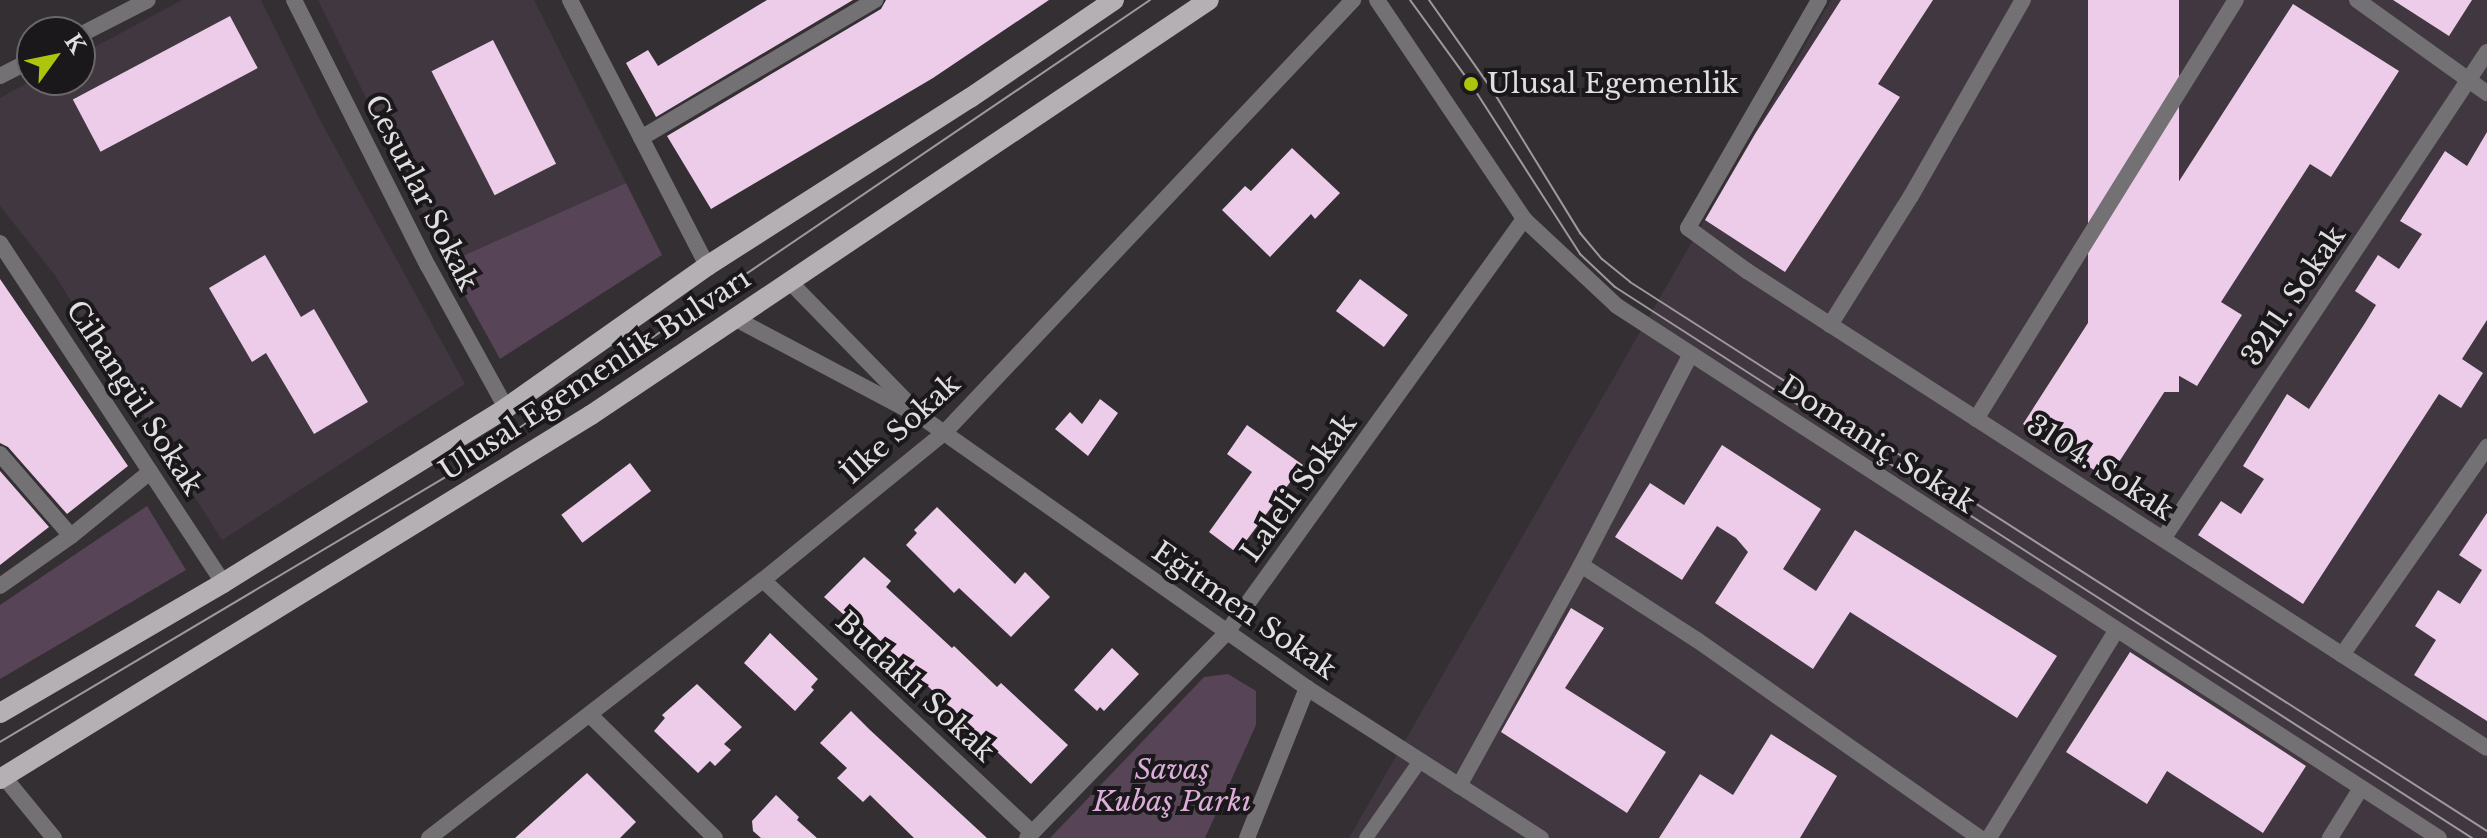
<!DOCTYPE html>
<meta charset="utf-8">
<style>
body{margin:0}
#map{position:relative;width:2487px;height:838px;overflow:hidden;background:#342f33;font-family:"Libre Baskerville",serif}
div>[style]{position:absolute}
.built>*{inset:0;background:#403740}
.green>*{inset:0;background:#574456}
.building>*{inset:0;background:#eccce9;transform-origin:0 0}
.service>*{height:14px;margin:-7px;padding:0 7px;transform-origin:7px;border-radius:7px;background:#737173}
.minor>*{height:16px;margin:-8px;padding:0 8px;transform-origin:8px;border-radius:8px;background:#737173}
.tertiary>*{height:16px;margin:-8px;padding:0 8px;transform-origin:8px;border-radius:8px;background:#737173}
.primary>*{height:20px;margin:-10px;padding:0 10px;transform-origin:10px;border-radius:10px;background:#b4b0b4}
.tram>*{height:2px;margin:-1px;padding:0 1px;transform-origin:1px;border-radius:1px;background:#9d999c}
.dots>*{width:22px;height:22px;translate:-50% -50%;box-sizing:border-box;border:4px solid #1a181a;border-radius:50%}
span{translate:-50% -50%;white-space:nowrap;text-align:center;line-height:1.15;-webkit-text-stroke:8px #1a181a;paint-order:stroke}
.poi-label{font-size:28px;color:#e1dee0}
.left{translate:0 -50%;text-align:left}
.street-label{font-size:28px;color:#e1dee0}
.park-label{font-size:28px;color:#ddadda;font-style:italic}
.north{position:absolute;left:16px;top:16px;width:80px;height:80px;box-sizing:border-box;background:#1a181a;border:2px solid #6a6769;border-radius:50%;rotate:57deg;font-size:22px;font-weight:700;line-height:32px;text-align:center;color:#e1dee0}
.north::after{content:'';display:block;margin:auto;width:28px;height:36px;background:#adc60d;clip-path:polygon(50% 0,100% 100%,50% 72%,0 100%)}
</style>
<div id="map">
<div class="built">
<i style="clip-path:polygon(182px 0,261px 0,320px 120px,465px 384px,222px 540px,54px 274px,0 206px,0 98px,33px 80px,80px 80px,80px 55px)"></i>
<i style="clip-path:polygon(318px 0,534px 0,626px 183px,447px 263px)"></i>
<i style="clip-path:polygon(1831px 0,2487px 0,2487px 838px,1349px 838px)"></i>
</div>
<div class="green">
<i style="clip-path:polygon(626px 183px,662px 255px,500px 359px,447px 263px)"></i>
<i style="clip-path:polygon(147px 506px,186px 570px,0 679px,0 605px)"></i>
<i style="clip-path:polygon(1228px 674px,1256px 691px,1256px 725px,1205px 838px,1050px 838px,1204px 677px)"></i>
</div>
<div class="building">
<i style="clip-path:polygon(767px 0,853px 0,656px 117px,626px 63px,648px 50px,658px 66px)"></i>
<i style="clip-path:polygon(886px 0,1049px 0,933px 78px,711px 209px,667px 136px,881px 9px)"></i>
<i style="clip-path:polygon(1841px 0,1933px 0,1878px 84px,1900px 97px,1785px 272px,1705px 220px,1755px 134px)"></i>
<i style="left:2088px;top:0;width:91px;height:392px"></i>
<i style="clip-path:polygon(2393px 0,2472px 0,2449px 36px)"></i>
<i style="clip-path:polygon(2293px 4px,2399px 71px,2331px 177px,2310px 164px,2221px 302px,2242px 315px,2197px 386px,2176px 374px,2108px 479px,2023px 424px)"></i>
<i style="left:230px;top:16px;width:59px;height:178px;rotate:62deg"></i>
<i style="left:493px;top:40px;width:139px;height:69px;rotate:63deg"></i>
<i style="clip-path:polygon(2487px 132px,2487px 320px,2462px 359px,2483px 373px,2461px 408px,2439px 394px,2303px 604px,2198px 535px,2221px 501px,2241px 514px,2264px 479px,2243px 466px,2287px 394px,2309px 409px,2365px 323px,2376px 305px,2355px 291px,2378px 255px,2399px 269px,2422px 234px,2400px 221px,2445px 151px,2467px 166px)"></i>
<i style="clip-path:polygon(1292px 148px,1340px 193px,1315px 219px,1311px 214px,1270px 257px,1222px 210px,1245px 186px,1251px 191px)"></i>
<i style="clip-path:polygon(265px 255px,301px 317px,314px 309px,368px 402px,314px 434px,266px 353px,252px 362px,209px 288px)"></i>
<i style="clip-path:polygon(0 279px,128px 466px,67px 514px,8px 447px,0 443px)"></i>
<i style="left:1360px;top:279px;width:60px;height:40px;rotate:37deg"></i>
<i style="clip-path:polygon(1100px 399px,1118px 413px,1088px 456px,1055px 429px,1070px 412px,1082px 424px)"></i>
<i style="clip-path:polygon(1247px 425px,1303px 465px,1237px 553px,1209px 532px,1252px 472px,1227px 454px)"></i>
<i style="clip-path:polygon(1722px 445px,1821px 509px,1783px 569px,1816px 591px,1855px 530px,2057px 656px,2017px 718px,1850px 612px,1813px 669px,1715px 603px,1748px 552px,1736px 538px,1717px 526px,1682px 580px,1615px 537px,1650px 483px,1684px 505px)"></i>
<i style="left:630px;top:463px;width:35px;height:86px;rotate:53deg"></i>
<i style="clip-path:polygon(0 471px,49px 527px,0 565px)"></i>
<i style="clip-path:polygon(937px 507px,1015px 584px,1025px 572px,1050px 597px,1011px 637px,959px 588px,954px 593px,906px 545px,917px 533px,914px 530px)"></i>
<i style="clip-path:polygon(2487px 513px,2487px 721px,2414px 675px,2436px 640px,2415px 626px,2438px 590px,2460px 604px,2482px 570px,2459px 555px)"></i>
<i style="clip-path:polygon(864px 557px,891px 581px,886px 587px,952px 648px,954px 646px,997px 687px,1001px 683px,1068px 745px,1031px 784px,856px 618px,852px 622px,824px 597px)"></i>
<i style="clip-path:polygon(1571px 608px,1604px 628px,1565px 688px,1666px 752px,1627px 813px,1501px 732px)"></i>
<i style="clip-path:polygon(770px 633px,818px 679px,811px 687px,814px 690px,795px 711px,744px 663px)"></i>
<i style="clip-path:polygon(1112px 648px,1139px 674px,1104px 711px,1100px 707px,1097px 711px,1074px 690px)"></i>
<i style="clip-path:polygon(2130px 652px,2306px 766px,2263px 833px,2167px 771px,2147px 804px,2066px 752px)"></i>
<i style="clip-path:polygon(697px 684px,742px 727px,724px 744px,731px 750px,715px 766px,710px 761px,698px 773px,654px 731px,665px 718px,662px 715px)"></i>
<i style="clip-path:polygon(851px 711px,870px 730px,987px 838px,914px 838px,870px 795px,863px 802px,837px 778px,847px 768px,820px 743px)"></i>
<i style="clip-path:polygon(1771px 734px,1837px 776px,1800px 838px,1659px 838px,1700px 774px,1733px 795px)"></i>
<i style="clip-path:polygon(587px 773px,636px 822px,620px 838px,515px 838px)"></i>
<i style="clip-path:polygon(776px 795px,799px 817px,797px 820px,817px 838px,761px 838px,753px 831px,752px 821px)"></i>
</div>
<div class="service">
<i style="left:1366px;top:838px;width:94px;rotate:-55deg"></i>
</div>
<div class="minor">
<i style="left:294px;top:0;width:298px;rotate:63.3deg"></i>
<i style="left:428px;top:266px;width:162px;rotate:61.2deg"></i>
<i style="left:570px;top:0;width:299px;rotate:62.7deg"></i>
<i style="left:2357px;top:0;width:160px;rotate:35.6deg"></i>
<i style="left:80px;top:35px;width:76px;rotate:-27.2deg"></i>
<i style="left:0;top:76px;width:36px;rotate:-27deg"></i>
<i style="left:641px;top:138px;width:272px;rotate:-30.5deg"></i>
<i style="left:1688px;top:228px;width:263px;rotate:-60.1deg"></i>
<i style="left:0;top:243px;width:407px;rotate:56.7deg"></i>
<i style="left:1830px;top:325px;width:152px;rotate:-57.9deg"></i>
<i style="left:1911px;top:196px;width:226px;rotate:-60.3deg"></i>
<i style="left:1976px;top:419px;width:493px;rotate:-58.2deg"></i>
<i style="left:0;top:454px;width:108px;rotate:49.1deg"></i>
<i style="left:2163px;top:539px;width:585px;rotate:-56.36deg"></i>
<i style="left:1581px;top:565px;width:236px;rotate:-62.5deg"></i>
<i style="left:763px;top:580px;width:369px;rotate:43.2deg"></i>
<i style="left:0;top:586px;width:87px;rotate:-35.2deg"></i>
<i style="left:71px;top:536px;width:102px;rotate:-39deg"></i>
<i style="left:2342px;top:655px;width:254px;rotate:-55.1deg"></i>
<i style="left:590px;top:715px;width:175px;rotate:44.5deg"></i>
<i style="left:4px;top:777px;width:79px;rotate:50.7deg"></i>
<i style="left:1459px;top:786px;width:252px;rotate:-61.1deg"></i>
<i style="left:1581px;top:565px;width:138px;rotate:32.9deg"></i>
<i style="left:1697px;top:640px;width:345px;rotate:35deg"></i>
<i style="left:429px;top:838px;width:422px;rotate:-37.7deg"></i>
<i style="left:763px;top:580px;width:233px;rotate:-39.1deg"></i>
<i style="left:944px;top:433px;width:596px;rotate:-46.63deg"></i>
<i style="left:1027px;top:838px;width:287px;rotate:-45.8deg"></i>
<i style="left:1227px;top:632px;width:509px;rotate:-54.28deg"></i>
<i style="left:1247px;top:838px;width:162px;rotate:-68.2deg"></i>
<i style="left:1989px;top:838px;width:243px;rotate:-58.5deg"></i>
<i style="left:2330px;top:838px;width:59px;rotate:-58.2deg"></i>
</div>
<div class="tertiary">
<i style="left:1377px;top:0;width:264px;rotate:56.1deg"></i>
<i style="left:1524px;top:219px;width:127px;rotate:43.1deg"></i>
<i style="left:1617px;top:306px;width:979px;rotate:32.91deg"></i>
<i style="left:1688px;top:228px;width:73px;rotate:36.1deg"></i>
<i style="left:1747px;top:271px;width:880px;rotate:32.81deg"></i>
<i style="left:790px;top:282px;width:173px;rotate:45.7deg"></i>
<i style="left:736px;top:319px;width:212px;rotate:27.9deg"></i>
<i style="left:923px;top:418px;width:469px;rotate:35.1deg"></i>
<i style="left:1307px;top:688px;width:278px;rotate:32.7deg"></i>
</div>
<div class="primary">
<i style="left:0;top:713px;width:258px;rotate:-30.2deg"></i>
<i style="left:223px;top:583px;width:333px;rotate:-31.7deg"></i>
<i style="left:506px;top:408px;width:246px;rotate:-35.2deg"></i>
<i style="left:707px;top:266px;width:312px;rotate:-32.6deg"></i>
<i style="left:970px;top:98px;width:174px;rotate:-34.2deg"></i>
<i style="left:0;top:779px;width:694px;rotate:-31.63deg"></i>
<i style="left:591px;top:415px;width:744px;rotate:-33.88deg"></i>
</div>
<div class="tram">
<i style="left:1410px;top:0;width:104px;rotate:54deg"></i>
<i style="left:1471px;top:84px;width:202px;rotate:57.3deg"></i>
<i style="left:1580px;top:254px;width:48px;rotate:43.3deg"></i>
<i style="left:1615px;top:287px;width:1019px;rotate:32.74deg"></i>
<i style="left:1429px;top:0;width:111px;rotate:54.9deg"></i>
<i style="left:1493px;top:91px;width:167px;rotate:58.5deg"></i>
<i style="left:1580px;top:233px;width:34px;rotate:50deg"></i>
<i style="left:1602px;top:259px;width:36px;rotate:39deg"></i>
<i style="left:1630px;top:282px;width:1018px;rotate:32.64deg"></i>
<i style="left:0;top:742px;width:528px;rotate:-30.74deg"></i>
<i style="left:454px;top:472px;width:841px;rotate:-34.14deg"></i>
</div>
<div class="dots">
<i style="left:1471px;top:84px;background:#adc60d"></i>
</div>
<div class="poi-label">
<span class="left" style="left:1487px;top:84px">Ulusal Egemenlik</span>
</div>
<div class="street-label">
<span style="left:421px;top:193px;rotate:63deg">Cesurlar Sokak</span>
<span style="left:2294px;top:296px;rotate:-56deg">3211. Sokak</span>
<span style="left:595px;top:375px;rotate:-33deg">Ulusal Egemenlik Bulvarı</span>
<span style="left:134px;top:398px;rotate:57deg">Cihangül Sokak</span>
<span style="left:901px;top:429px;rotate:-42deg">İlke Sokak</span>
<span style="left:1877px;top:445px;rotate:33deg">Domaniç Sokak</span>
<span style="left:2100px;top:468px;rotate:33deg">3104. Sokak</span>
<span style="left:1299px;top:488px;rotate:-54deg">Laleli Sokak</span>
<span style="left:1244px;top:611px;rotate:35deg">Eğitmen Sokak</span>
<span style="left:915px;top:687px;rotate:43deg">Budaklı Sokak</span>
</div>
<div class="park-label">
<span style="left:1172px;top:786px">Savaş<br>Kubaş Parkı</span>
</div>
<div class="north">K</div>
</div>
